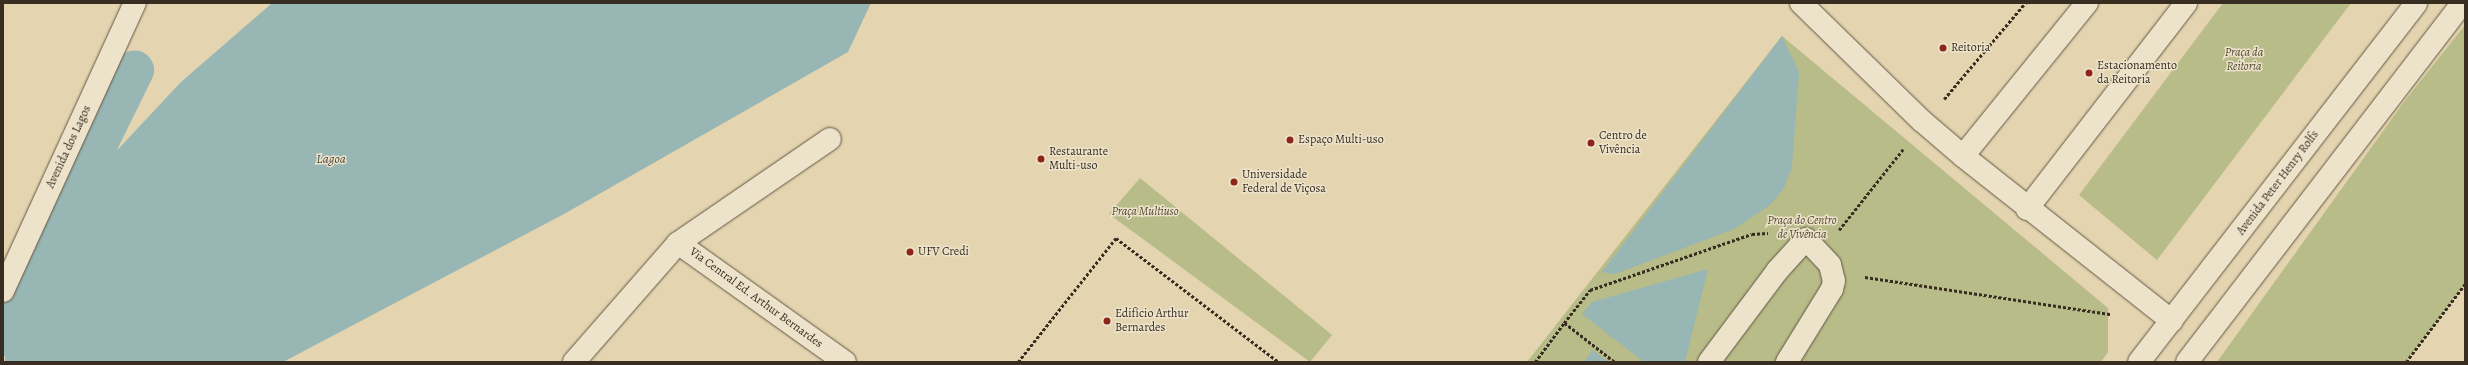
<!DOCTYPE html>
<meta charset="utf-8">
<style>
body{margin:0}
#map{position:relative;width:2468px;height:365px;overflow:hidden;background:#e4d4af;font-family:Alegreya,serif}
div>[style]{position:absolute}
.green>*{inset:0;background:#b7bc88}
.water>*{inset:0;background:#98b6b4}
.canal>*{height:39px;margin:-19.5px;padding:0 19.5px;transform-origin:19.5px;border-radius:19.5px;background:#98b6b4}
.path>*{height:2.5px;margin-top:-1.25px;transform-origin:0;background:repeating-linear-gradient(90deg,#372d21 0 3px,transparent 0 5px)}
.roads{filter:drop-shadow(0 0 1px #625744) drop-shadow(0 0 1px #625744)}
.service>*{height:22px;margin:-11px;padding:0 11px;transform-origin:11px;border-radius:11px;background:#ede3cb}
.tertiary>*{height:22px;margin:-11px;padding:0 11px;transform-origin:11px;border-radius:11px;background:#ede3cb}
.secondary>*{height:22px;margin:-11px;padding:0 11px;transform-origin:11px;border-radius:11px;background:#ede3cb}
.dots>*{width:11px;height:11px;translate:-50% -50%;box-sizing:border-box;border:2px solid #ede3cb;border-radius:50%}
span{translate:-50% -50%;white-space:nowrap;text-align:center;line-height:1.15;-webkit-text-stroke:3px #ede3cb;paint-order:stroke}
.poi-label{font-size:12px;color:#372d21}
.left{translate:0 -50%;text-align:left}
.park-label{font-size:12px;color:#514a36;font-style:italic}
.street-label{font-size:12px;color:#372d21}
.water-label{font-size:13px;color:#4a483e;font-style:italic}
.frame{position:absolute;inset:0;border:4px solid #372d21;pointer-events:none}
</style>
<div id="map">
<div class="green">
<i style="clip-path:polygon(2223px 3px,2351px 3px,2157px 260px,2079px 195px)"></i>
<i style="clip-path:polygon(2465px 25px,2465px 284px,2406px 362px,2217px 362px,2404px 102px)"></i>
<i style="clip-path:polygon(1782px 36px,2108px 308px,2108px 352px,2101px 362px,1527px 362px)"></i>
<i style="clip-path:polygon(1140px 178px,1332px 335px,1310px 362px,1109px 214px)"></i>
</div>
<div class="water">
<i style="clip-path:polygon(272px 3px,871px 3px,848px 52px,564px 214px,283px 362px,5px 362px,5px 355px,108px 160px,181px 82px)"></i>
<i style="clip-path:polygon(1782px 36px,1799px 72px,1792px 167px,1784px 188px,1770px 205px,1734px 229px,1615px 274px,1602px 272px)"></i>
<i style="clip-path:polygon(1708px 269px,1685px 362px,1644px 362px,1582px 314px,1592px 302px)"></i>
<i style="clip-path:polygon(1593px 350px,1608px 362px,1584px 362px)"></i>
</div>
<div class="canal">
<i style="left:3px;top:336px;width:297px;rotate:-63.8deg"></i>
</div>
<div class="path">
<i style="left:1944px;top:99px;width:126px;rotate:-49.8deg"></i>
<i style="left:1839px;top:230px;width:105px;rotate:-51.6deg"></i>
<i style="left:1865px;top:277px;width:249px;rotate:8.6deg"></i>
<i style="left:1018px;top:362px;width:158px;rotate:-51.7deg"></i>
<i style="left:1116px;top:238px;width:205px;rotate:37.3deg"></i>
<i style="left:1535px;top:362px;width:49px;rotate:-53.4deg"></i>
<i style="left:1614px;top:362px;width:63px;rotate:-142deg"></i>
<i style="left:1564px;top:323px;width:42px;rotate:-51.8deg"></i>
<i style="left:1590px;top:290px;width:171px;rotate:-19.1deg"></i>
<i style="left:1752px;top:234px;width:16px;rotate:-4deg"></i>
<i style="left:2406px;top:362px;width:98px;rotate:-52.9deg"></i>
</div>
<div class="roads">
<div class="service">
<i style="left:1801px;top:3px;width:169px;rotate:44.3deg"></i>
<i style="left:1922px;top:121px;width:54px;rotate:40.5deg"></i>
<i style="left:1963px;top:156px;width:266px;rotate:38.3deg"></i>
<i style="left:1963px;top:156px;width:197px;rotate:-51deg"></i>
<i style="left:2027px;top:209px;width:260px;rotate:-52.3deg"></i>
<i style="left:678px;top:243px;width:184px;rotate:-34.4deg"></i>
<i style="left:574px;top:362px;width:158px;rotate:-48.8deg"></i>
<i style="left:678px;top:243px;width:205px;rotate:35.5deg"></i>
<i style="left:1709px;top:362px;width:114px;rotate:-53.2deg"></i>
<i style="left:1777px;top:271px;width:43px;rotate:-47.8deg"></i>
<i style="left:1806px;top:239px;width:35px;rotate:47deg"></i>
<i style="left:1830px;top:265px;width:16px;rotate:76deg"></i>
<i style="left:1834px;top:281px;width:8px;rotate:104deg"></i>
<i style="left:1832px;top:289px;width:86px;rotate:121.7deg"></i>
</div>
<div class="tertiary">
<i style="left:3px;top:291px;width:317px;rotate:-65.4deg"></i>
</div>
<div class="secondary">
<i style="left:2139px;top:362px;width:453px;rotate:-52.3deg"></i>
<i style="left:2187px;top:362px;width:452px;rotate:-52.5deg"></i>
</div>
</div>
<div class="dots">
<i style="left:1943px;top:48px;background:#8f2418"></i>
<i style="left:2089px;top:73px;background:#8f2418"></i>
<i style="left:1290px;top:140px;background:#8f2418"></i>
<i style="left:1591px;top:143px;background:#8f2418"></i>
<i style="left:1041px;top:159px;background:#8f2418"></i>
<i style="left:1234px;top:182px;background:#8f2418"></i>
<i style="left:910px;top:252px;background:#8f2418"></i>
<i style="left:1107px;top:321px;background:#8f2418"></i>
</div>
<div class="poi-label">
<span class="left" style="left:1951px;top:48px">Reitoria</span>
<span class="left" style="left:2097px;top:73px">Estacionamento<br>da Reitoria</span>
<span class="left" style="left:1599px;top:143px">Centro de<br>Vivência</span>
<span class="left" style="left:1298px;top:140px">Espaço Multi-uso</span>
<span class="left" style="left:1049px;top:159px">Restaurante<br>Multi-uso</span>
<span class="left" style="left:1242px;top:182px">Universidade<br>Federal de Viçosa</span>
<span class="left" style="left:918px;top:252px">UFV Credi</span>
<span class="left" style="left:1115px;top:321px">Edifício Arthur<br>Bernardes</span>
</div>
<div class="park-label">
<span style="left:2244px;top:60px">Praça da<br>Reitoria</span>
<span style="left:1145px;top:212px">Praça Multiuso</span>
<span style="left:1802px;top:228px">Praça do Centro<br>de Vivência</span>
</div>
<div class="street-label">
<span style="left:69px;top:147px;rotate:-65deg">Avenida dos Lagos</span>
<span style="left:2278px;top:183px;rotate:-53deg">Avenida Peter Henry Rolfs</span>
<span style="left:756px;top:298px;rotate:36deg">Via Central Ed. Arthur Bernardes</span>
</div>
<div class="water-label">
<span style="left:331px;top:159px">Lagoa</span>
</div>
<div class="frame"></div>
</div>
